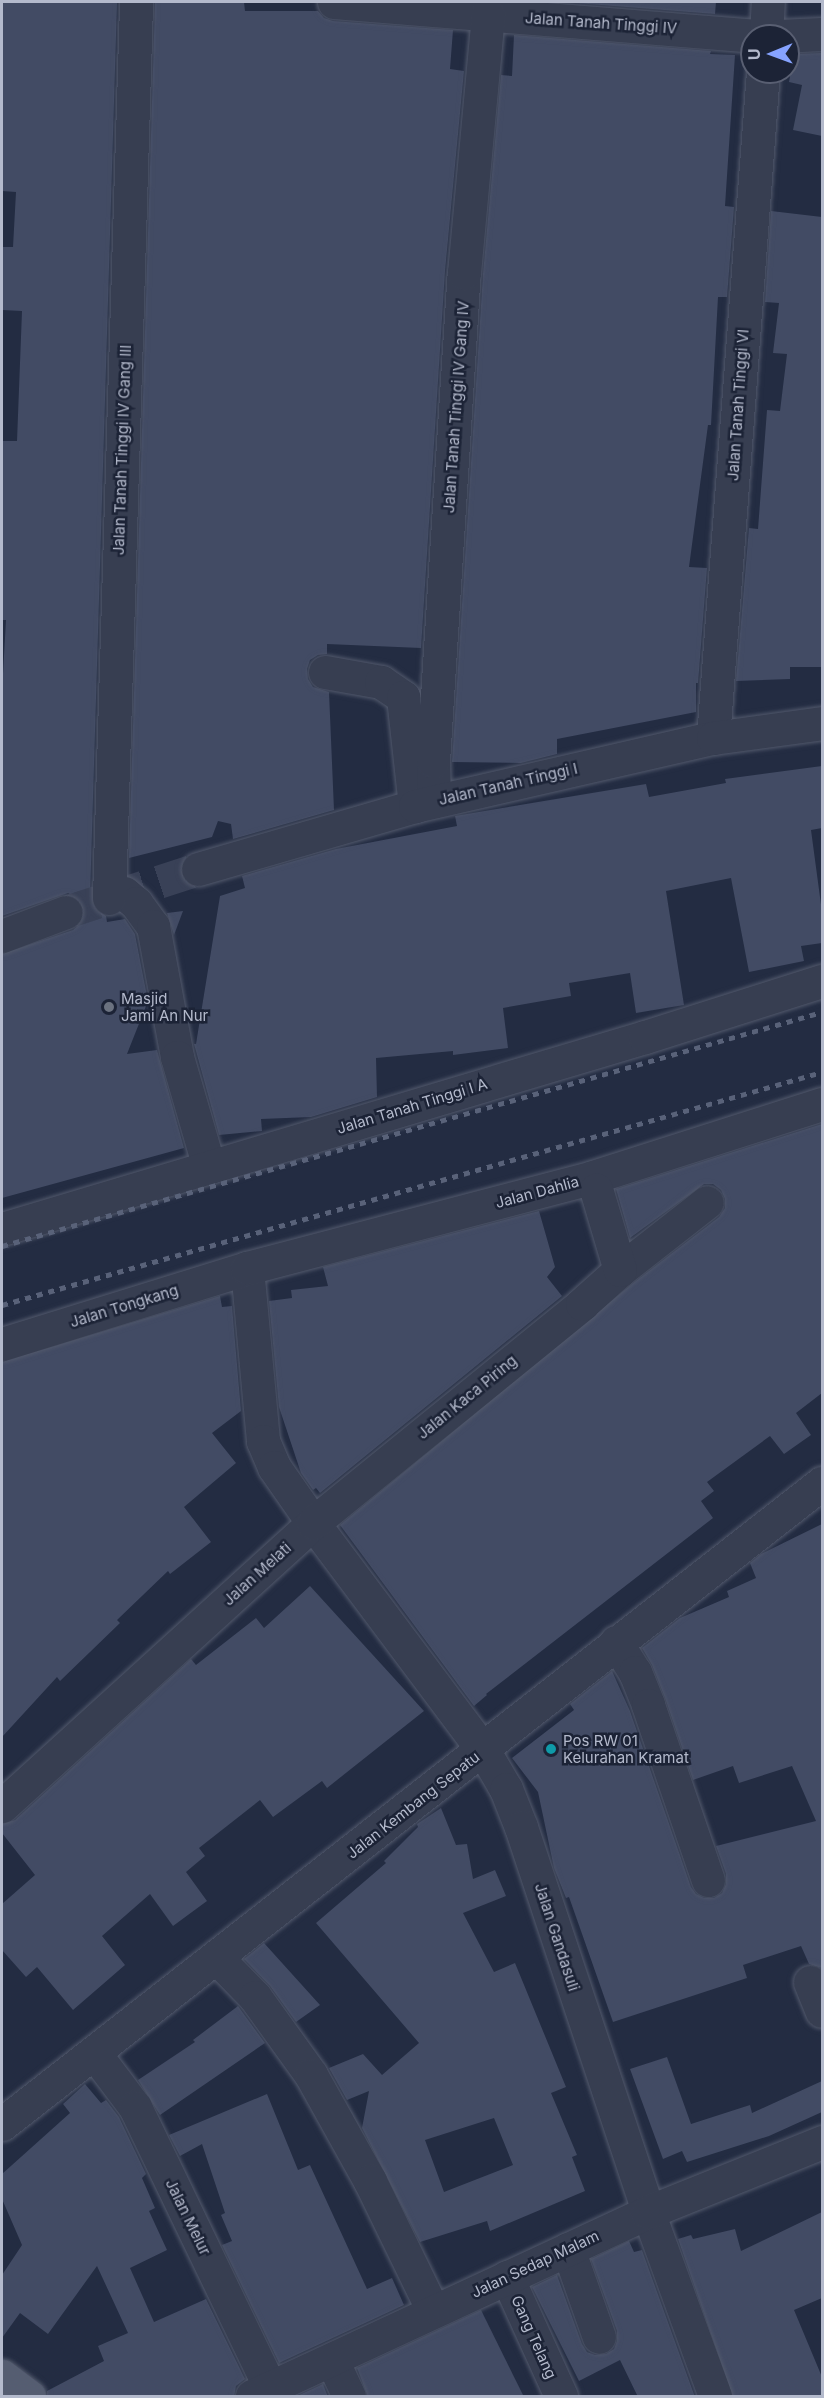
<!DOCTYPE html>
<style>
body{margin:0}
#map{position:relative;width:824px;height:2398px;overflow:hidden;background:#232c42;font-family:Inter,sans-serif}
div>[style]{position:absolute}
.building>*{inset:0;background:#424b64}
.minor-tunnel>*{height:33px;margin-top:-16.5px;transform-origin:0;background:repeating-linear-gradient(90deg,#394157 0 33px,transparent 0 49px)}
.roads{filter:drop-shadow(0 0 2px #52596c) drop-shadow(0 0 2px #52596c)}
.minor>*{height:33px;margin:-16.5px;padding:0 16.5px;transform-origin:16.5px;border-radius:16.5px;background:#373e51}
.major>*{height:33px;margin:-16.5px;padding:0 16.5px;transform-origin:16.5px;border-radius:16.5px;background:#555d71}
.rail>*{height:4.5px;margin-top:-2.25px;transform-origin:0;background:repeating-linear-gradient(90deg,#596279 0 6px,transparent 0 12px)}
.dots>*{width:16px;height:16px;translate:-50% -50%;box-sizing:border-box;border:3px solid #1c2336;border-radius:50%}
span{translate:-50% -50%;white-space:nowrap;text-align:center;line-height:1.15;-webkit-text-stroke:5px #1c2336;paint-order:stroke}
.street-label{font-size:15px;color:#b4bacc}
.poi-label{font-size:15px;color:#b4bacc}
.left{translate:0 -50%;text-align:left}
.frame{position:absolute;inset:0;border:3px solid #b4bacc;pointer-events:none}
.north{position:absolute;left:740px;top:24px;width:60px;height:60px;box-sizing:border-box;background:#1c2336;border:2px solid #595f72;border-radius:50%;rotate:269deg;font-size:16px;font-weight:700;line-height:24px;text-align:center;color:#b4bacc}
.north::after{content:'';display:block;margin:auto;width:21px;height:27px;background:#86a3ff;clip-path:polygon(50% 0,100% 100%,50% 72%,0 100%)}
</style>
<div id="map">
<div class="building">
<i style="clip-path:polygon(2px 2px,117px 2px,90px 897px,93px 907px,106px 916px,107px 922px,125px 919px,135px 934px,148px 1001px,127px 1054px,157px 1050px,184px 1148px,2px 1198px,2px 954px,73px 930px,81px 923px,85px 914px,84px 906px,78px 898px,68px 893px,2px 916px,2px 691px,6px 620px,2px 620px,2px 441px,17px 441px,22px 311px,2px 310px,2px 247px,13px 247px,16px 192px,2px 191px)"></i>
<i style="clip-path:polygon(244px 2px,245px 11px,318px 11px,324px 18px,333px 21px,453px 30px,450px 69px,464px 71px,445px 271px,421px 648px,327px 644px,327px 654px,318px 655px,310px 660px,307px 669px,308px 679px,313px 687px,329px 692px,334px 810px,233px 839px,231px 824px,218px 821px,212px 837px,129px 858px,155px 3px)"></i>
<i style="clip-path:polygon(563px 2px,716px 2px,715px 14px)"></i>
<i style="clip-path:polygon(514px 35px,711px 51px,710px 54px,735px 55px,725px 206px,734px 207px,727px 297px,718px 297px,711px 425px,708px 425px,689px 567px,707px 568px,698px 683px,696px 683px,696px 712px,557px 739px,557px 754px,521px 763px,452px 762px,483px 274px,501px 75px,512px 76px)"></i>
<i style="clip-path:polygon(822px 53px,822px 136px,793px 130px,802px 85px,789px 82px,794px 54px)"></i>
<i style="clip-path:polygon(771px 211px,822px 217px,822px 667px,790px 667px,790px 679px,736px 681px,749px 528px,758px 529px,767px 410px,780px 411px,787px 354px,773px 353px,779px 303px,765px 302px)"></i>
<i style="clip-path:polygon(822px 766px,822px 828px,811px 830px,822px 912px,822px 943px,801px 946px,804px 961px,749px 972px,731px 878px,666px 891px,684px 1005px,636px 1013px,630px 973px,569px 983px,571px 996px,503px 1008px,508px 1048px,453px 1055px,453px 1051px,376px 1058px,377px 1097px,311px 1117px,261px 1119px,262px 1131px,219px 1135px,194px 1044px,196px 1044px,220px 896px,245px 888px,242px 876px,336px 849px,457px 826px,455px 816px,646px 784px,649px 797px,726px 783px,725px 779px)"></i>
<i style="clip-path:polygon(183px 911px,174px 935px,167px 913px)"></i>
<i style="clip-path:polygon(822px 1124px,822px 1393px,796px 1413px,811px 1435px,784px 1454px,770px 1436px,707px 1482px,714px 1491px,701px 1501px,713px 1518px,486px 1694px,487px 1695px,474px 1706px,340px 1525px,632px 1284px,719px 1217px,725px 1208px,725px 1199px,721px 1190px,713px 1184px,704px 1184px,630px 1238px,616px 1189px)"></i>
<i style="clip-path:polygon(539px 1211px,555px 1267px,547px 1277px,562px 1296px,320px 1493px,316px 1488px,313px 1490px,301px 1473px,279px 1407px,269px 1301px,292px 1298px,291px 1290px,328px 1286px,323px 1267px)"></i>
<i style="clip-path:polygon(220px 1296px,222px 1307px,232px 1306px,241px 1411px,212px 1433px,236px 1463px,184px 1507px,211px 1542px,170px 1574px,168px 1571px,117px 1620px,120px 1623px,60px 1681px,57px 1677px,2px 1737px,2px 1362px)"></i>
<i style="clip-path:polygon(822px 1524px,822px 1968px,809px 1964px,801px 1946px,743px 1965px,747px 1978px,613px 2022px,569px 1897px,566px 1898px,554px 1868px,538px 1792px,512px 1758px,574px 1710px,570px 1704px,612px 1671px,630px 1711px,691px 1887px,696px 1894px,704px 1898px,714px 1898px,722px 1893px,726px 1884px,726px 1874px,716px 1846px,816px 1821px,792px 1766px,739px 1783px,733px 1766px,693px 1780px,665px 1698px,652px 1665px,642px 1648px,680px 1618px,729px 1597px,727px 1591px,756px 1578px,750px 1563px,761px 1554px)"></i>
<i style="clip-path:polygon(310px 1586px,424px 1711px,327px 1788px,322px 1781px,273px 1817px,260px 1800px,199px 1848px,205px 1856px,186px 1872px,207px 1901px,173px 1926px,150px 1894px,102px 1936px,125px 1965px,73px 2010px,37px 1967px,26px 1977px,2px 1950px,2px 1904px,35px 1875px,2px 1833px,2px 1824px,15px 1820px,191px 1659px,196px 1665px,256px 1618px,264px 1628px)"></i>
<i style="clip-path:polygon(evenodd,441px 1808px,456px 1845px,467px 1844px,473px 1879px,495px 1870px,506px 1896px,463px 1913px,494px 1972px,515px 1963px,566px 2087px,551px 2093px,577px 2155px,572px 2157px,585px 2191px,490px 2231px,487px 2221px,420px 2242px,362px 2128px,369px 2091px,347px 2100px,329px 2068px,363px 2054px,382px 2075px,419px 2043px,316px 1923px,386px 1863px,384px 1861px,418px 1827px,417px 1824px,441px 1808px,494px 2118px,513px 2165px,444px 2192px,425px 2140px,494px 2118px)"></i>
<i style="clip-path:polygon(264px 1943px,320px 2005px,296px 2022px,270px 1986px,244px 1959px)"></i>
<i style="clip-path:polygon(238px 2006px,265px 2043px,160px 2115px,138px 2080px,195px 2042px,193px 2040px)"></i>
<i style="clip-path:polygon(667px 2057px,691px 2124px,750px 2105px,752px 2113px,822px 2081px,822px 2112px,769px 2136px,687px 2162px,682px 2151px,663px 2159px,630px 2069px)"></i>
<i style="clip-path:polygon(85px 2084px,101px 2103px,106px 2100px,119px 2117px,146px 2174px,142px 2178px,155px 2208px,149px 2211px,167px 2250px,130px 2268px,154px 2322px,206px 2299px,245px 2379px,236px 2386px,234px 2397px,47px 2397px,47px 2391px,104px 2361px,98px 2346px,128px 2333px,97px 2266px,48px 2334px,20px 2313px,2px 2338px,2px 2275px,22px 2245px,2px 2199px,2px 2174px,70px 2113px,63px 2104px)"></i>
<i style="clip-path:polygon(267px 2094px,298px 2170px,310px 2165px,367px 2289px,392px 2278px,404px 2305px,279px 2363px,222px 2245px,232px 2241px,221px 2215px,225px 2213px,202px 2144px,180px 2156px,169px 2135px)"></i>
<i style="clip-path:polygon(822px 2212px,822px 2298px,794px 2310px,822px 2377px,822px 2397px,733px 2397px,678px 2239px,691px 2235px,693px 2239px,735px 2229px,741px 2251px)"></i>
<i style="clip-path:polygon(629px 2241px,634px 2252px,642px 2250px,695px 2397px,638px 2397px,620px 2360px,579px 2381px,532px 2287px,557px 2275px,582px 2344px,587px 2352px,595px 2355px,606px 2354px,614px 2349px,617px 2341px,617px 2331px,591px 2259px)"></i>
<i style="clip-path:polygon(481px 2310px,524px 2397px,368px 2397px,357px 2368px)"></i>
<i style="clip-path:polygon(323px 2384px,328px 2397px,295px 2397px)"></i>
</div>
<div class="minor-tunnel">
<i style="left:66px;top:912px;width:139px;rotate:-18deg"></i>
</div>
<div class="roads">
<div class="minor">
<i style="left:334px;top:2px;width:427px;rotate:4.6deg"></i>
<i style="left:766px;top:36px;width:34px;rotate:-87deg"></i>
<i style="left:779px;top:36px;width:43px;rotate:-2.7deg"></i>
<i style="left:325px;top:672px;width:57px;rotate:10.1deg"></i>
<i style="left:381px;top:682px;width:27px;rotate:34deg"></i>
<i style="left:403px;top:697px;width:110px;rotate:83.7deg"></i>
<i style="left:713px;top:738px;width:668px;rotate:-85.71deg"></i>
<i style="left:434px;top:801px;width:40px;rotate:-91.4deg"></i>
<i style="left:433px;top:761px;width:489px;rotate:-86.4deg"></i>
<i style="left:464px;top:273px;width:260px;rotate:-84.7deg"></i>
<i style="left:198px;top:869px;width:226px;rotate:-16.2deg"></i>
<i style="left:415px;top:806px;width:306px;rotate:-12.9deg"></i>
<i style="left:713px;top:738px;width:110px;rotate:-7.8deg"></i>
<i style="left:124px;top:893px;width:16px;rotate:40deg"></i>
<i style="left:136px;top:903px;width:29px;rotate:54deg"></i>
<i style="left:153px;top:926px;width:133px;rotate:79.6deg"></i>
<i style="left:177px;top:1057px;width:115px;rotate:73.8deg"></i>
<i style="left:109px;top:898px;width:896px;rotate:-88.27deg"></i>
<i style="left:2px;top:936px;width:68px;rotate:-20.6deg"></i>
<i style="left:2px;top:1229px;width:671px;rotate:-16.63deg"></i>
<i style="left:645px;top:1037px;width:186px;rotate:-17.6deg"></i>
<i style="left:247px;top:1268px;width:174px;rotate:84.7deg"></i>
<i style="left:263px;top:1441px;width:28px;rotate:67deg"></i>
<i style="left:274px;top:1467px;width:68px;rotate:55.1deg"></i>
<i style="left:313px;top:1523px;width:284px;rotate:53.2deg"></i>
<i style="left:483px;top:1750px;width:45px;rotate:59.5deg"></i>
<i style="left:506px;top:1789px;width:41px;rotate:68.5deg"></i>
<i style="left:521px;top:1827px;width:405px;rotate:71.7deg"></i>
<i style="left:648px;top:2212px;width:196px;rotate:70deg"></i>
<i style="left:620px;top:1270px;width:110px;rotate:-38deg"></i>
<i style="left:2px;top:1344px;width:257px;rotate:-17.2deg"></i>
<i style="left:247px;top:1268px;width:358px;rotate:-14.7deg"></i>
<i style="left:593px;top:1177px;width:240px;rotate:-17.7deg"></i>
<i style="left:616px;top:1642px;width:36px;rotate:58deg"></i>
<i style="left:635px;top:1672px;width:35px;rotate:68deg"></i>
<i style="left:648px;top:1705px;width:185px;rotate:71.1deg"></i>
<i style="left:2px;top:1806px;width:420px;rotate:-42.3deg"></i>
<i style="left:313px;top:1523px;width:347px;rotate:-39.1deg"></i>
<i style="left:582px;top:1304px;width:51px;rotate:-41.8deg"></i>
<i style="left:620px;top:1270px;width:84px;rotate:-106.5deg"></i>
<i style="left:217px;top:1958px;width:54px;rotate:45.7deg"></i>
<i style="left:255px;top:1997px;width:96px;rotate:54.3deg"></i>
<i style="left:311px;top:2075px;width:121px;rotate:60.9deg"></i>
<i style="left:370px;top:2181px;width:144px;rotate:64.1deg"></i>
<i style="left:810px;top:1982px;width:31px;rotate:68deg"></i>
<i style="left:95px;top:2054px;width:66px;rotate:53deg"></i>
<i style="left:135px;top:2107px;width:312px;rotate:64.3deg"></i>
<i style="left:2px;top:2124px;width:1041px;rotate:-38.02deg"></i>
<i style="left:568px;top:2249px;width:93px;rotate:70.6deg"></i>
<i style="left:507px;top:2277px;width:131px;rotate:65.6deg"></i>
<i style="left:332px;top:2360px;width:40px;rotate:65deg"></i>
<i style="left:252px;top:2396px;width:437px;rotate:-24.9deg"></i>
<i style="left:648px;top:2212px;width:188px;rotate:-21.9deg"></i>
</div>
<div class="major">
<i style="left:2px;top:2376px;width:34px;rotate:37deg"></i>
</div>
</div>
<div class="rail">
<i style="left:2px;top:1246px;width:853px;rotate:-15.93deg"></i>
<i style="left:2px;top:1305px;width:852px;rotate:-15.86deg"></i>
</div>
<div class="dots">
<i style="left:109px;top:1007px;background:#6b7280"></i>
<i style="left:551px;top:1749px;background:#0f9aa8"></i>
</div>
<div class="street-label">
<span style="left:601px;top:23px;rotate:4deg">Jalan Tanah Tinggi IV</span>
<span style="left:738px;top:405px;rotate:-86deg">Jalan Tanah Tinggi VI</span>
<span style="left:456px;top:407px;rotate:-86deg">Jalan Tanah Tinggi IV Gang IV</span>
<span style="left:122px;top:450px;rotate:-88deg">Jalan Tanah Tinggi IV Gang III</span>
<span style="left:508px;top:784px;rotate:-13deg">Jalan Tanah Tinggi I</span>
<span style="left:412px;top:1106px;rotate:-17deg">Jalan Tanah Tinggi I A</span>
<span style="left:537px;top:1192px;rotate:-15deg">Jalan Dahlia</span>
<span style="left:124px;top:1306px;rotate:-17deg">Jalan Tongkang</span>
<span style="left:467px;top:1397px;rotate:-39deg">Jalan Kaca Piring</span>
<span style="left:257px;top:1574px;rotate:-42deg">Jalan Melati</span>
<span style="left:413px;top:1805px;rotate:-38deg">Jalan Kembang Sepatu</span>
<span style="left:557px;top:1937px;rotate:72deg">Jalan Gandasuli</span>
<span style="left:188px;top:2217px;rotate:64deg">Jalan Melur</span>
<span style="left:535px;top:2264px;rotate:-25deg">Jalan Sedap Malam</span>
<span style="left:534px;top:2337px;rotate:66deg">Gang Telang</span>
</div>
<div class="poi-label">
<span class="left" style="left:121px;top:1007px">Masjid<br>Jami An Nur</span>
<span class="left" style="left:563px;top:1749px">Pos RW 01<br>Kelurahan Kramat</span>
</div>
<div class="frame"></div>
<div class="north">U</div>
</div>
